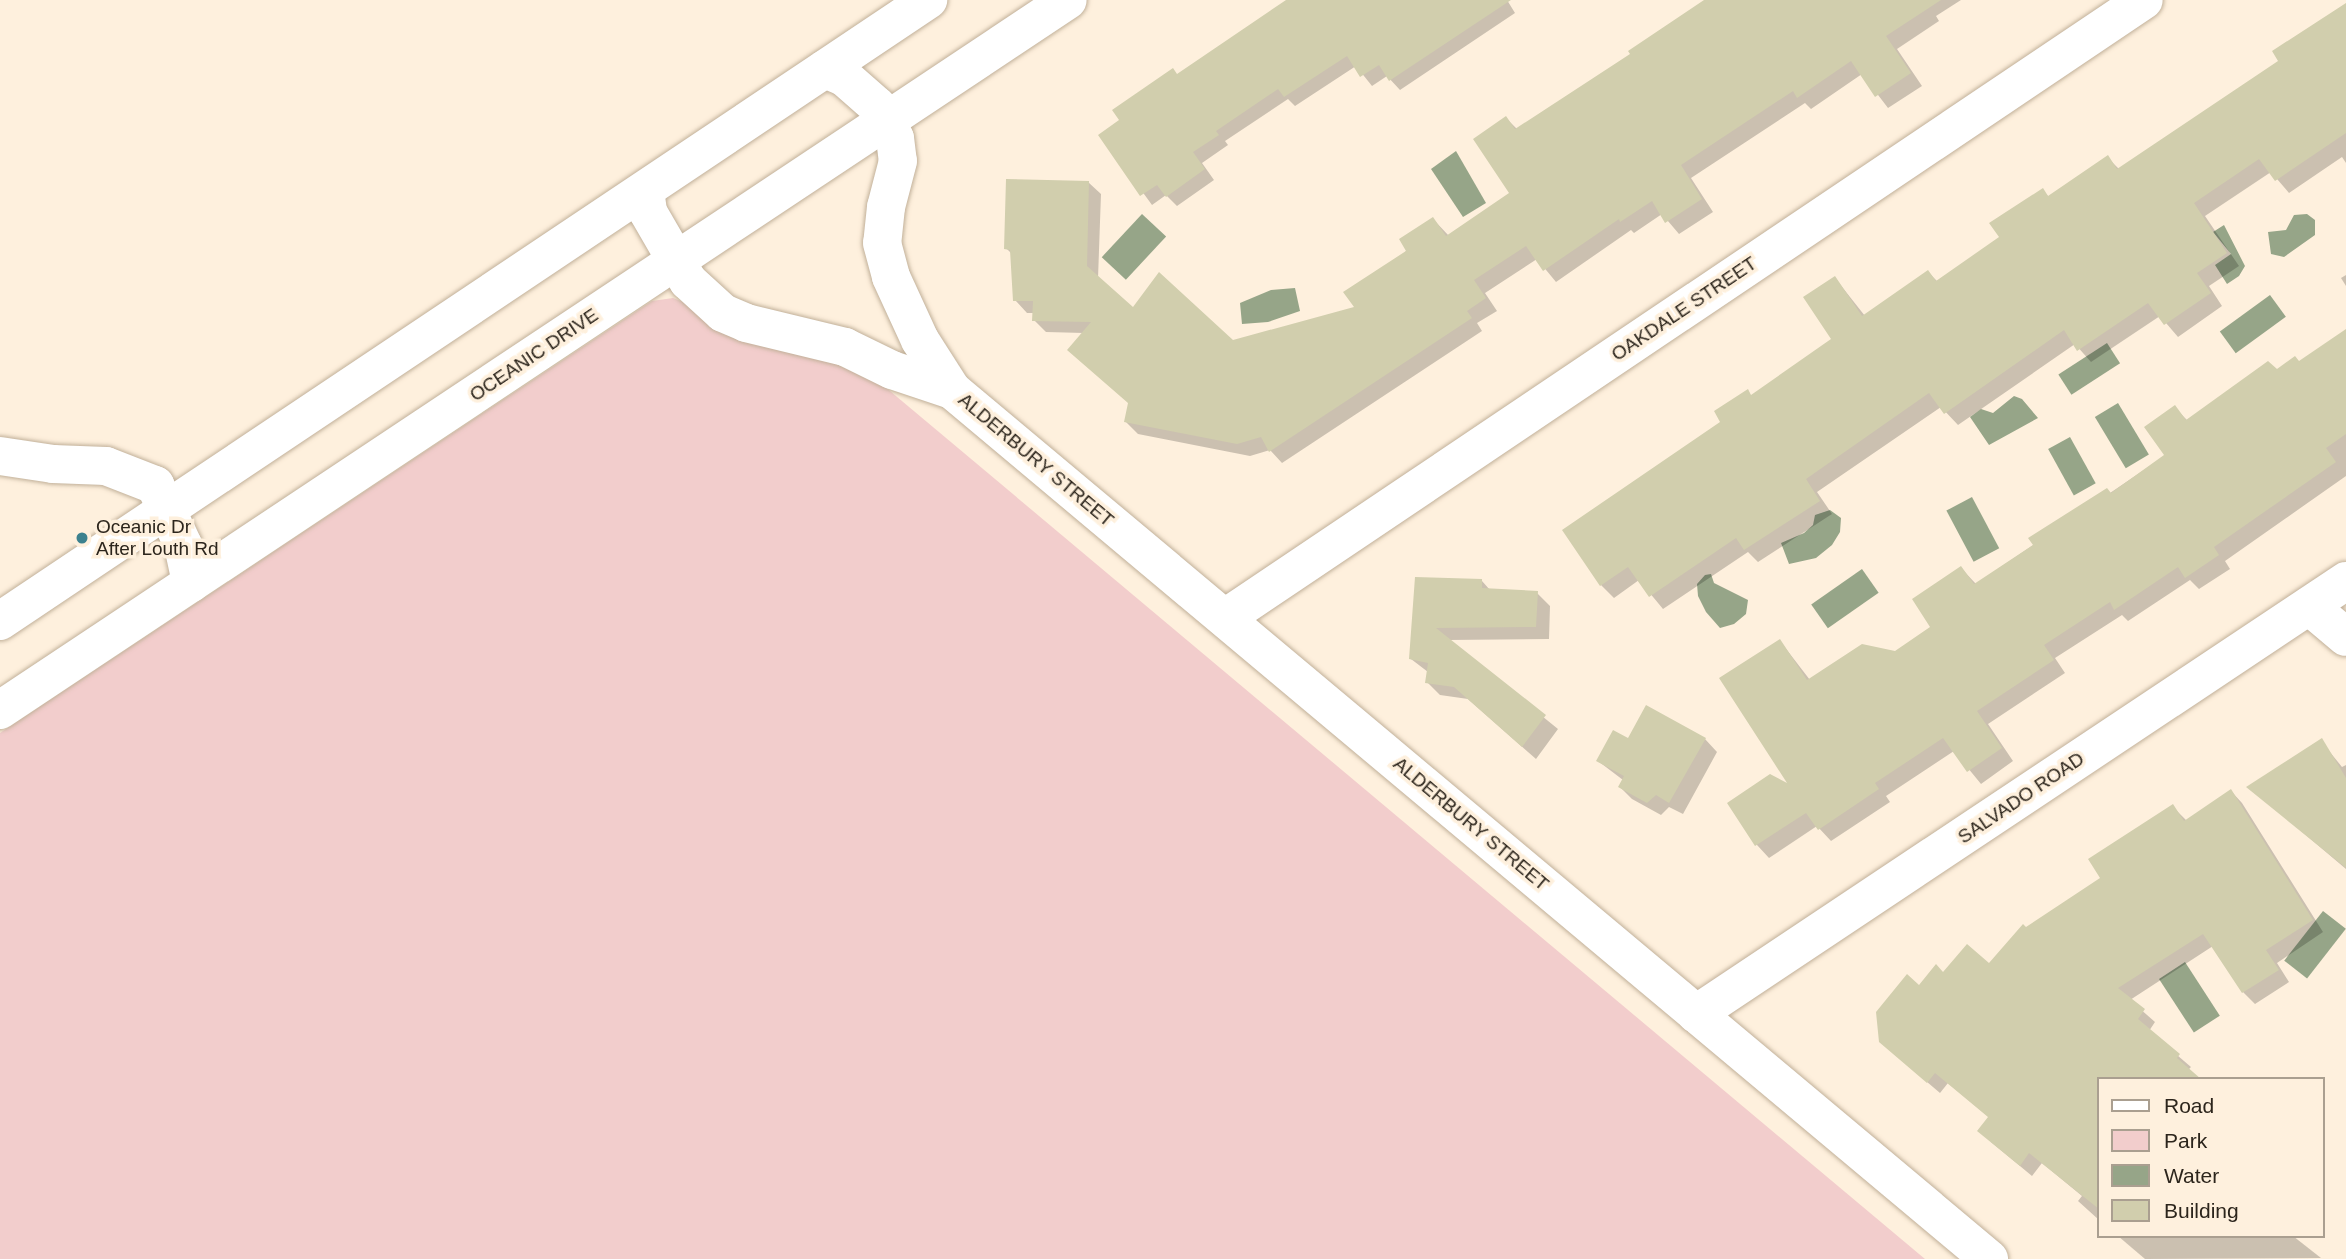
<!DOCTYPE html>
<style>
body{margin:0}
#map{position:relative;width:2346px;height:1259px;overflow:hidden;background:#fef0dd;font-family:Helvetica,sans-serif}
div>[style]{position:absolute}
.green>*{inset:0;background:#f2cdcc}
.water>*{inset:0;background:#96a588;transform-origin:0 0}
.shadow>*{inset:0;background:#0003}
.building>*{inset:0;background:#d1cead}
.roads{filter:drop-shadow(0 0 2px #c1b099) drop-shadow(0 0 2px #c1b099)}
.minor>*{height:38px;margin:-19px;padding:0 19px;transform-origin:19px;border-radius:19px;background:#fff}
.major>*{height:38px;margin:-19px;padding:0 19px;transform-origin:19px;border-radius:19px;background:#fff}
.dots>*{width:19px;height:19px;translate:-50% -50%;box-sizing:border-box;border:4px solid #fef0dd;border-radius:50%}
span{translate:-50% -50%;white-space:nowrap;text-align:center;line-height:1.15;-webkit-text-stroke:7px #fef0dd;paint-order:stroke}
.street-label{font-size:19px;color:#2c251c}
.poi-label{font-size:19px;color:#2c251c}
.left{translate:0 -50%;text-align:left}
.legend{position:absolute;left:2097px;top:1077px;width:228px;height:161px;box-sizing:border-box;background:#fef0dd;border:2px solid #aa9f90;margin:0;padding:9px 12px;list-style:none;font-size:21px;color:#2c251c}
.legend li{display:flex;align-items:center;gap:14px;height:35px}
.legend b{width:35px;border:2px solid #aa9f90}
</style>
<div id="map">
<div class="green">
<i style="clip-path:polygon(673px 298px,805px 350px,884px 386px,1925px 1259px,0 1259px,0 733px,652px 301px)"></i>
</div>
<div class="water">
<i style="clip-path:polygon(1456px 151px,1486px 203px,1463px 217px,1431px 169px)"></i>
<i style="left:1142px;top:214px;width:33px;height:59px;rotate:43deg"></i>
<i style="clip-path:polygon(2307px 214px,2315px 220px,2315px 235px,2284px 257px,2271px 254px,2268px 232px,2286px 230px,2294px 215px)"></i>
<i style="clip-path:polygon(2224px 225px,2245px 266px,2239px 276px,2227px 284px,2215px 265px,2231px 254px,2213px 232px)"></i>
<i style="clip-path:polygon(1295px 288px,1300px 311px,1268px 322px,1242px 324px,1240px 303px,1271px 290px)"></i>
<i style="left:2270px;top:295px;width:27px;height:62px;rotate:54deg"></i>
<i style="left:2107px;top:343px;width:24px;height:58px;rotate:57deg"></i>
<i style="clip-path:polygon(2014px 396px,2022px 399px,2038px 418px,1989px 445px,1970px 417px,1981px 409px,1993px 413px)"></i>
<i style="left:2118px;top:403px;width:60px;height:27px;rotate:59deg"></i>
<i style="left:2070px;top:437px;width:53px;height:25px;rotate:61deg"></i>
<i style="left:1972px;top:497px;width:58px;height:29px;rotate:62deg"></i>
<i style="clip-path:polygon(1830px 510px,1841px 518px,1840px 532px,1832px 545px,1816px 558px,1789px 564px,1781px 543px,1804px 533px,1813px 525px,1815px 515px)"></i>
<i style="left:1862px;top:569px;width:29px;height:62px;rotate:55deg"></i>
<i style="clip-path:polygon(1711px 574px,1714px 583px,1748px 600px,1746px 614px,1734px 624px,1720px 628px,1706px 612px,1698px 596px,1697px 584px,1705px 575px)"></i>
<i style="left:2323px;top:911px;width:29px;height:63px;rotate:38deg"></i>
<i style="left:2185px;top:962px;width:64px;height:31px;rotate:57deg"></i>
</div>
<div class="shadow">
<i style="clip-path:polygon(1289px 0,1507px 0,1515px 13px,1400px 90px,1387px 76px,1372px 86px,1356px 66px,1295px 106px,1288px 99px,1225px 141px,1228px 145px,1202px 163px,1214px 180px,1177px 206px,1166px 195px,1152px 205px,1101px 135px,1178px 75px)"></i>
<i style="clip-path:polygon(1713px 0,1961px 0,1936px 16px,1939px 21px,1897px 49px,1922px 86px,1888px 108px,1862px 74px,1811px 109px,1805px 103px,1691px 178px,1713px 212px,1679px 234px,1662px 214px,1634px 233px,1631px 230px,1556px 282px,1537px 259px,1485px 293px,1497px 311px,1477px 323px,1482px 331px,1282px 463px,1270px 450px,1250px 456px,1138px 434px,1126px 422px,1129px 403px,1084px 333px,1046px 332px,1034px 320px,1034px 313px,1027px 313px,1015px 300px,1012px 254px,1006px 248px,1088px 182px,1101px 194px,1098px 279px,1133px 309px,1232px 342px,1357px 309px,1433px 219px,1449px 236px,1512px 194px,1506px 118px,1518px 130px)"></i>
<i style="clip-path:polygon(2346px 5px,2346px 163px,2342px 157px,2289px 193px,2271px 172px,2205px 216px,2239px 266px,2209px 286px,2222px 306px,2178px 337px,2160px 316px,2091px 362px,2075px 344px,1958px 425px,1941px 407px,1817px 492px,1832px 514px,1758px 562px,1748px 552px,1663px 609px,1639px 580px,1614px 598px,1601px 585px,1723px 423px,1752px 396px,1833px 339px,1835px 278px,1865px 316px,1928px 272px,1938px 282px,2001px 238px,2042px 190px,2049px 197px,2107px 157px,2120px 170px,2281px 61px)"></i>
<i style="clip-path:polygon(2346px 275px,2346px 286px,2341px 278px)"></i>
<i style="clip-path:polygon(2346px 331px,2346px 476px,2225px 561px,2230px 569px,2199px 589px,2190px 580px,2128px 621px,2122px 615px,2055px 658px,2065px 673px,1988px 724px,2013px 761px,1981px 784px,1954px 751px,1886px 796px,1890px 802px,1831px 841px,1817px 826px,1769px 858px,1757px 845px,1729px 803px,1792px 788px,1780px 641px,1810px 680px,1895px 653px,1932px 627px,1961px 568px,1976px 584px,2166px 455px,2175px 408px,2188px 421px,2277px 371px,2300px 363px)"></i>
<i style="clip-path:polygon(1417px 579px,1482px 581px,1490px 590px,1537px 593px,1550px 606px,1549px 639px,1448px 640px,1558px 729px,1536px 759px,1468px 699px,1440px 695px,1427px 682px,1428px 672px,1411px 659px)"></i>
<i style="clip-path:polygon(1705px 739px,1717px 752px,1683px 814px,1669px 807px,1661px 815px,1632px 799px,1620px 787px,1623px 780px,1598px 761px,1628px 741px)"></i>
<i style="clip-path:polygon(2321px 741px,2342px 767px,2346px 765px,2346px 869px,2249px 787px)"></i>
<i style="clip-path:polygon(2231px 791px,2242px 803px,2323px 932px,2277px 963px,2289px 982px,2255px 1004px,2243px 992px,2213px 946px,2130px 1000px,2155px 1022px,2149px 1031px,2191px 1067px,2188px 1070px,2099px 1079px,2099px 1220px,2078px 1201px,2082px 1196px,2042px 1163px,2032px 1176px,1991px 1142px,1990px 1118px,1948px 1083px,1940px 1093px,1893px 1053px,1919px 987px,1944px 974px,1989px 965px,2026px 929px,2103px 878px,2173px 807px,2187px 821px)"></i>
<i style="clip-path:polygon(2118px 1236px,2293px 1236px,2321px 1258px,2145px 1259px)"></i>
</div>
<div class="building">
<i style="clip-path:polygon(1286px 0,1511px 0,1389px 81px,1379px 65px,1360px 77px,1347px 56px,1284px 97px,1278px 89px,1216px 131px,1219px 135px,1193px 152px,1205px 169px,1166px 197px,1157px 185px,1140px 196px,1098px 135px,1119px 120px,1112px 110px,1173px 68px,1177px 74px)"></i>
<i style="clip-path:polygon(1704px 0,1941px 0,1886px 36px,1911px 73px,1875px 97px,1851px 61px,1797px 98px,1793px 91px,1681px 165px,1702px 199px,1665px 223px,1652px 201px,1620px 222px,1619px 219px,1543px 271px,1526px 246px,1474px 280px,1486px 298px,1467px 311px,1472px 318px,1269px 452px,1261px 437px,1237px 444px,1124px 422px,1128px 403px,1067px 350px,1091px 322px,1032px 321px,1033px 301px,1013px 301px,1010px 250px,1004px 249px,1006px 179px,1089px 181px,1087px 266px,1133px 307px,1159px 272px,1233px 340px,1354px 307px,1343px 292px,1406px 251px,1399px 239px,1433px 217px,1446px 236px,1509px 193px,1473px 139px,1506px 116px,1515px 129px,1630px 54px,1628px 51px)"></i>
<i style="clip-path:polygon(2346px 3px,2346px 133px,2275px 181px,2259px 159px,2194px 203px,2227px 253px,2197px 273px,2211px 293px,2164px 325px,2148px 303px,2077px 351px,2064px 330px,1944px 414px,1929px 393px,1806px 479px,1820px 501px,1744px 550px,1736px 538px,1649px 597px,1628px 567px,1600px 586px,1562px 530px,1720px 422px,1714px 411px,1748px 389px,1751px 395px,1831px 339px,1803px 297px,1835px 276px,1862px 316px,1928px 270px,1936px 281px,1999px 237px,1989px 223px,2043px 188px,2048px 196px,2108px 155px,2117px 169px,2278px 61px,2272px 51px)"></i>
<i style="clip-path:polygon(2346px 329px,2346px 434px,2326px 448px,2336px 462px,2214px 547px,2219px 555px,2185px 578px,2178px 567px,2114px 610px,2110px 602px,2044px 645px,2054px 660px,1977px 711px,2002px 748px,1967px 772px,1943px 738px,1875px 783px,1879px 789px,1818px 830px,1806px 813px,1755px 846px,1727px 803px,1770px 774px,1787px 783px,1719px 678px,1780px 639px,1807px 680px,1862px 644px,1895px 651px,1930px 627px,1912px 599px,1961px 566px,1974px 584px,2033px 545px,2028px 538px,2107px 488px,2111px 493px,2164px 455px,2144px 427px,2175px 405px,2186px 420px,2268px 361px,2277px 369px,2295px 356px,2299px 361px)"></i>
<i style="clip-path:polygon(1415px 577px,1482px 579px,1482px 588px,1538px 591px,1536px 627px,1436px 628px,1546px 715px,1522px 747px,1454px 687px,1425px 683px,1428px 663px,1409px 659px)"></i>
<i style="clip-path:polygon(1646px 705px,1706px 738px,1669px 803px,1656px 795px,1647px 803px,1618px 787px,1624px 776px,1596px 761px,1613px 730px,1628px 738px)"></i>
<i style="clip-path:polygon(2322px 738px,2346px 778px,2346px 868px,2246px 787px)"></i>
<i style="clip-path:polygon(2231px 789px,2313px 920px,2266px 950px,2279px 970px,2242px 993px,2203px 934px,2118px 988px,2145px 1009px,2138px 1019px,2180px 1054px,2177px 1058px,2201px 1079px,2099px 1079px,2099px 1209px,2029px 1153px,2020px 1166px,1977px 1131px,1988px 1117px,1935px 1073px,1927px 1083px,1879px 1042px,1876px 1012px,1907px 974px,1919px 985px,1936px 964px,1943px 972px,1967px 944px,1989px 963px,2023px 924px,2026px 927px,2100px 878px,2088px 859px,2173px 804px,2184px 821px)"></i>
</div>
<div class="roads">
<div class="minor">
<i style="left:825px;top:69px;width:21px;rotate:23deg"></i>
<i style="left:844px;top:77px;width:44px;rotate:41.3deg"></i>
<i style="left:877px;top:106px;width:37px;rotate:61deg"></i>
<i style="left:895px;top:138px;width:23px;rotate:83deg"></i>
<i style="left:898px;top:161px;width:48px;rotate:104.6deg"></i>
<i style="left:886px;top:207px;width:36px;rotate:96deg"></i>
<i style="left:882px;top:243px;width:35px;rotate:75deg"></i>
<i style="left:891px;top:277px;width:69px;rotate:65.3deg"></i>
<i style="left:920px;top:340px;width:59px;rotate:57.4deg"></i>
<i style="left:952px;top:390px;width:1353px;rotate:39.96deg"></i>
<i style="left:645px;top:190px;width:22px;rotate:82deg"></i>
<i style="left:648px;top:212px;width:80px;rotate:59.9deg"></i>
<i style="left:688px;top:281px;width:47px;rotate:42.4deg"></i>
<i style="left:723px;top:313px;width:25px;rotate:23deg"></i>
<i style="left:746px;top:323px;width:102px;rotate:13.6deg"></i>
<i style="left:845px;top:347px;width:52px;rotate:26.1deg"></i>
<i style="left:892px;top:370px;width:63px;rotate:18.4deg"></i>
<i style="left:0;top:456px;width:54px;rotate:8.6deg"></i>
<i style="left:53px;top:464px;width:53px;rotate:2.2deg"></i>
<i style="left:106px;top:466px;width:53px;rotate:21.2deg"></i>
<i style="left:155px;top:485px;width:66px;rotate:65deg"></i>
<i style="left:183px;top:545px;width:39px;rotate:78deg"></i>
<i style="left:2309px;top:606px;width:48px;rotate:40deg"></i>
<i style="left:1225px;top:618px;width:1107px;rotate:-33.92deg"></i>
<i style="left:1696px;top:1014px;width:781px;rotate:-33.67deg"></i>
</div>
<div class="major">
<i style="left:0;top:621px;width:1117px;rotate:-33.79deg"></i>
<i style="left:0;top:710px;width:1282px;rotate:-33.62deg"></i>
</div>
</div>
<div class="dots">
<i style="left:82px;top:538px;background:#3c818e"></i>
</div>
<div class="street-label">
<span style="left:1684px;top:309px;rotate:-34deg">OAKDALE STREET</span>
<span style="left:534px;top:355px;rotate:-34deg">OCEANIC DRIVE</span>
<span style="left:1036px;top:460px;rotate:40deg">ALDERBURY STREET</span>
<span style="left:2021px;top:798px;rotate:-34deg">SALVADO ROAD</span>
<span style="left:1471px;top:824px;rotate:40deg">ALDERBURY STREET</span>
</div>
<div class="poi-label">
<span class="left" style="left:96px;top:538px">Oceanic Dr<br>After Louth Rd</span>
</div>
<ul class="legend">
<li><b style="height:9px;background:#fff"></b>Road</li>
<li><b style="height:19px;background:#f2cdcc"></b>Park</li>
<li><b style="height:19px;background:#96a588"></b>Water</li>
<li><b style="height:19px;background:#d1cead"></b>Building</li>
</ul>
</div>
